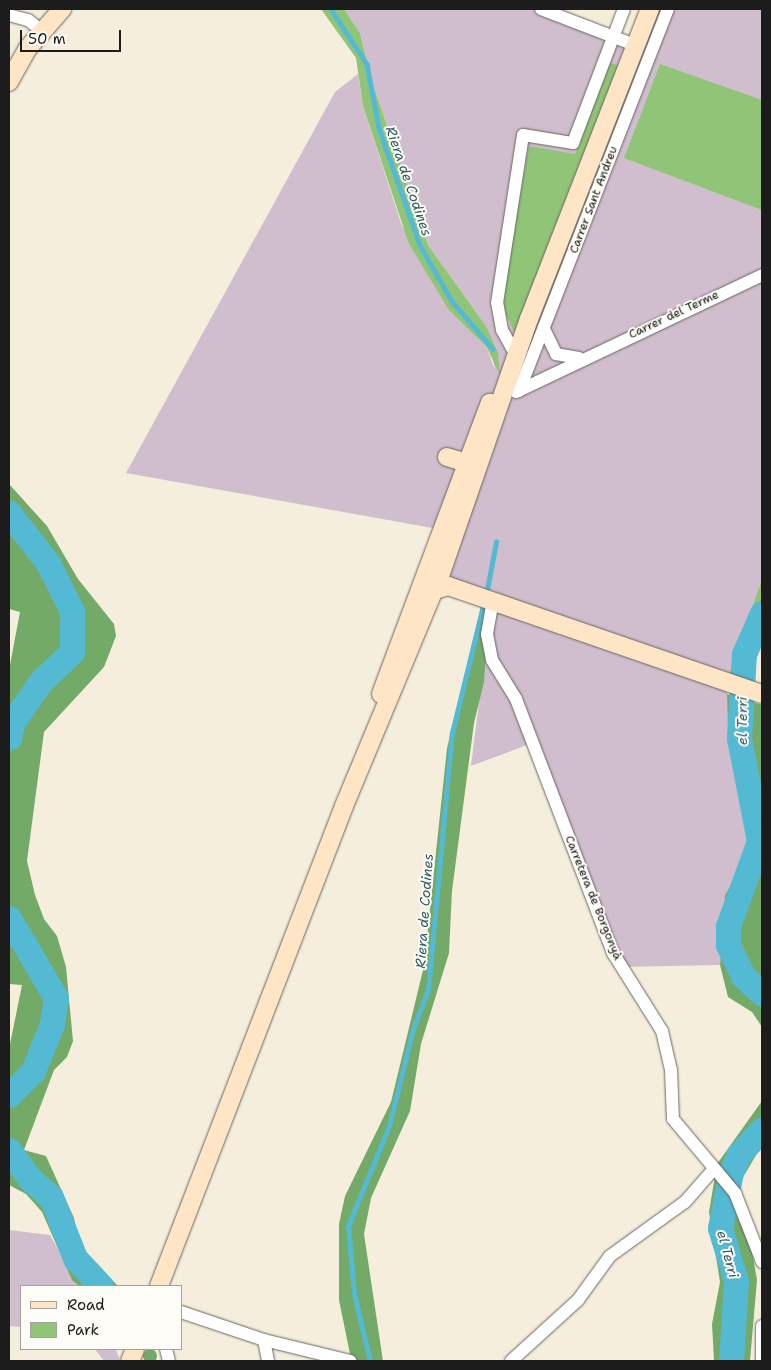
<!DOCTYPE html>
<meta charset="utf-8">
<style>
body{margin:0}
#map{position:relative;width:771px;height:1370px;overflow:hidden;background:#f6eedc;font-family:"Shantell Sans",sans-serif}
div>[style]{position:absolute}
.industrial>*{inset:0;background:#d0bdce}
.green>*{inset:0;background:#90c577}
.forest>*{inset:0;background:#74aa68}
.round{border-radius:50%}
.stream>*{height:4.5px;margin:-2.25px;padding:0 2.25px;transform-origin:2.25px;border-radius:2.25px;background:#54b9d3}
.river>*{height:25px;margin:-12.5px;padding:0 12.5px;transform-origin:12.5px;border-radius:12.5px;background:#54b9d3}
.roads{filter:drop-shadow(0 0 1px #68665f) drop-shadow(0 0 1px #68665f)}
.street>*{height:12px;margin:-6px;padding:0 6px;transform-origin:6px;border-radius:6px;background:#fff}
.secondary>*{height:18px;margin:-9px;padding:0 9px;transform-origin:9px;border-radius:9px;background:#fde5c5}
span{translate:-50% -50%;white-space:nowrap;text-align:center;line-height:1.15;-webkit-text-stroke:4px #fdfcf7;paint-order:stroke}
.street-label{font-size:12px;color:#1c1c1c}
.water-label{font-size:14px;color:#325b65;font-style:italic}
.frame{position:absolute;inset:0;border:10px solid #1c1c1c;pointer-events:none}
.legend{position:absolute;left:20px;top:1285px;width:162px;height:65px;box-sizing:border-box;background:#fdfcf7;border:1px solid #a3a29f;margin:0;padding:6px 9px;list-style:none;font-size:15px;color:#1c1c1c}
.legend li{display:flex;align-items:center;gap:10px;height:25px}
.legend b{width:25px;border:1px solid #a3a29f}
.scale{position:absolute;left:20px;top:30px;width:101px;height:22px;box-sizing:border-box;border:2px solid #1c1c1c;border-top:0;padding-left:6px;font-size:15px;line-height:18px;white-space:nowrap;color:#1c1c1c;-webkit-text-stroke:4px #fdfcf7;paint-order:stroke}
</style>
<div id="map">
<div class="industrial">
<i style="clip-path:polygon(344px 9px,540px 9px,635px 45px,650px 9px,762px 9px,762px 579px,728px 678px,727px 699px,728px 743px,750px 801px,752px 841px,752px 850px,725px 895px,720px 965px,618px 967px,527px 745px,471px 766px,492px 598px,428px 577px,438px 529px,126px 473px,335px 92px,358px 74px,363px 106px,402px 226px,486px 346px,495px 370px,486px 326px,428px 245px,372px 82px,360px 33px)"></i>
<i style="clip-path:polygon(9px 1230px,50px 1235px,79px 1286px,21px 1286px,21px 1327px,9px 1326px)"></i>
<i style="clip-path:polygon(95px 1349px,116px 1349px,120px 1361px,104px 1361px)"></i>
</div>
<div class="green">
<i style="clip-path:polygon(321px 9px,344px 9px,360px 33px,372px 82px,428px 245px,486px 326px,498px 353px,500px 375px,486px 346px,449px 310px,409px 244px,363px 106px,356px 58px)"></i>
<i style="clip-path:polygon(610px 63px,618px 65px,514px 332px,504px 310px,505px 281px,529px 146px,575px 154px)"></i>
<i style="clip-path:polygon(660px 64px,762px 100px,762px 210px,624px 158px)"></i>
<i style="clip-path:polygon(762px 579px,762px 639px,746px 681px,729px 674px)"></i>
</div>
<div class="forest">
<i style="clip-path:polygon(9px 484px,47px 526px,78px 579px,114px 624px,116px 636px,104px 667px,44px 732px,27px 861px,35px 895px,44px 919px,57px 936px,66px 967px,73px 1041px,67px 1057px,54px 1070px,24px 1150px,46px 1156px,74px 1218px,79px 1246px,118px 1286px,79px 1286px,72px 1280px,42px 1212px,26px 1194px,9px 1185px,9px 1049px,22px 985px,9px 984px,9px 670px,20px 612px,9px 609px)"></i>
<i style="clip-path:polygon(481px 607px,489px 609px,484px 682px,474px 723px,452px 891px,449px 953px,421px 1044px,410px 1111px,371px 1198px,364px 1234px,383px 1361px,357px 1361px,350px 1354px,339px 1300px,339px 1224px,345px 1196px,391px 1102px,424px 966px,447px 748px)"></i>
<i style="clip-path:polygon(727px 694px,762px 705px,762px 1027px,752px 1012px,728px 997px,720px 965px,725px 895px,752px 850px,752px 841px,750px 801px,728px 743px)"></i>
<i style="clip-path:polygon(762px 1101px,762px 1145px,732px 1196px,752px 1251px,757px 1280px,750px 1361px,714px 1361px,712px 1324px,720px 1282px,709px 1212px,717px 1164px)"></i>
<i class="round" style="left:143px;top:1349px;width:14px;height:14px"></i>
</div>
<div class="stream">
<i style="left:331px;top:9px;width:66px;rotate:56.8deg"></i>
<i style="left:367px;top:64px;width:65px;rotate:79.4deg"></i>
<i style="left:379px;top:128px;width:124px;rotate:70.7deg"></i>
<i style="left:420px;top:245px;width:64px;rotate:60.3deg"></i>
<i style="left:452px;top:301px;width:63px;rotate:49.5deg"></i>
<i style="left:486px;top:595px;width:54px;rotate:-79.3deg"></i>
<i style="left:370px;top:1361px;width:69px;rotate:-103.4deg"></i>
<i style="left:354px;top:1294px;width:68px;rotate:-95deg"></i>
<i style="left:348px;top:1226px;width:108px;rotate:-67.7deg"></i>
<i style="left:389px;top:1126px;width:100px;rotate:-76.1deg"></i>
<i style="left:413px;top:1029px;width:42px;rotate:-69deg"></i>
<i style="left:428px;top:990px;width:258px;rotate:-84.7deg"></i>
<i style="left:452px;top:733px;width:135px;rotate:-76.3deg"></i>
</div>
<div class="river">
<i style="left:9px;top:513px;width:63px;rotate:52deg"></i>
<i style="left:48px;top:563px;width:54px;rotate:63.4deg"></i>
<i style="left:72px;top:611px;width:41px;rotate:90deg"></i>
<i style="left:72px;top:652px;width:42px;rotate:136.9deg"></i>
<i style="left:41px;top:681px;width:51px;rotate:124.6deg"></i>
<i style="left:12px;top:723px;width:15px;rotate:101deg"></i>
<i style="left:762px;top:613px;width:45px;rotate:113.7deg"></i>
<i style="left:744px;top:654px;width:84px;rotate:93.4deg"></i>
<i style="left:739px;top:738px;width:105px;rotate:79deg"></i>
<i style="left:759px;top:841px;width:90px;rotate:110deg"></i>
<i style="left:728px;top:926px;width:19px;rotate:90deg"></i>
<i style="left:728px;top:945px;width:34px;rotate:64deg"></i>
<i style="left:743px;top:976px;width:26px;rotate:43deg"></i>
<i style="left:9px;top:918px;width:93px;rotate:59.6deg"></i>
<i style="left:56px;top:998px;width:26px;rotate:99deg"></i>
<i style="left:52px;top:1024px;width:51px;rotate:112deg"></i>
<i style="left:33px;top:1071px;width:34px;rotate:135deg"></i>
<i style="left:9px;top:1150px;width:34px;rotate:54deg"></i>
<i style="left:29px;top:1178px;width:29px;rotate:41deg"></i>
<i style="left:51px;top:1197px;width:66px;rotate:68.5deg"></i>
<i style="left:75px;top:1258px;width:38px;rotate:47deg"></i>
<i style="left:731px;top:1361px;width:80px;rotate:-86.4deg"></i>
<i style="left:736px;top:1281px;width:55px;rotate:-106.8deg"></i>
<i style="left:720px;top:1228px;width:57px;rotate:-78.9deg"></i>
<i style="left:731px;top:1172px;width:20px;rotate:-66deg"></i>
<i style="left:739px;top:1154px;width:34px;rotate:-47deg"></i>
</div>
<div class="roads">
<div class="street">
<i style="left:541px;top:9px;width:101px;rotate:21deg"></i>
<i style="left:9px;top:15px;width:20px;rotate:15deg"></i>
<i style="left:28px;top:20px;width:16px;rotate:38deg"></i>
<i style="left:544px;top:329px;width:28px;rotate:64deg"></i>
<i style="left:556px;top:354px;width:23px;rotate:10deg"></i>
<i style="left:512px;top:348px;width:21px;rotate:-119deg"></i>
<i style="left:502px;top:330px;width:27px;rotate:-100deg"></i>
<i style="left:497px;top:303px;width:170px;rotate:-81.2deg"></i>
<i style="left:523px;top:135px;width:51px;rotate:9.1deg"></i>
<i style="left:573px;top:143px;width:143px;rotate:-69.2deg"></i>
<i style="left:519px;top:391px;width:410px;rotate:-68.7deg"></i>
<i style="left:516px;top:392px;width:272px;rotate:-25.4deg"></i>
<i style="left:493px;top:600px;width:35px;rotate:100deg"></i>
<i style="left:487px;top:634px;width:26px;rotate:79deg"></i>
<i style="left:492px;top:660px;width:46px;rotate:58.4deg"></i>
<i style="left:516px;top:699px;width:272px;rotate:69.1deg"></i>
<i style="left:613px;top:953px;width:92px;rotate:57.9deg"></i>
<i style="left:662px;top:1031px;width:40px;rotate:77deg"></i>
<i style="left:671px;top:1070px;width:49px;rotate:87.7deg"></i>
<i style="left:673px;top:1119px;width:97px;rotate:50deg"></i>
<i style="left:735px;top:1193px;width:74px;rotate:68.6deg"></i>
<i style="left:181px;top:1312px;width:88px;rotate:18.6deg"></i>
<i style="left:264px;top:1340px;width:89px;rotate:13.7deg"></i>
<i style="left:264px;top:1340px;width:21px;rotate:79deg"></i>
<i style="left:166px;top:1349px;width:12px;rotate:76deg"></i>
<i style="left:511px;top:1361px;width:91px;rotate:-42.3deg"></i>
<i style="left:578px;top:1300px;width:54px;rotate:-54deg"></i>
<i style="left:610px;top:1256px;width:92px;rotate:-35.8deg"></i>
<i style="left:685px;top:1202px;width:41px;rotate:-48.9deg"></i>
<i style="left:762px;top:1361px;width:35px;rotate:-90deg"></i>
</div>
<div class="secondary">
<i style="left:9px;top:82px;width:39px;rotate:-61deg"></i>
<i style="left:28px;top:48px;width:52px;rotate:-48.9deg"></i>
<i style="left:447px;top:457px;width:17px;rotate:17deg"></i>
<i style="left:463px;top:462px;width:14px;rotate:-30deg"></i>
<i style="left:435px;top:590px;width:14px;rotate:-17deg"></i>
<i style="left:448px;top:586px;width:332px;rotate:19deg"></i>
<i style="left:381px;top:694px;width:311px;rotate:-69.5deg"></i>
<i style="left:159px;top:1286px;width:514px;rotate:-68.92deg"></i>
<i style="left:344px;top:806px;width:252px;rotate:-67.4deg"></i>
<i style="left:441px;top:573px;width:269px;rotate:-70.9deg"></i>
<i style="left:529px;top:319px;width:333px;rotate:-68.7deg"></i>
<i style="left:130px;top:1361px;width:13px;rotate:-67deg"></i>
</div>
</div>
<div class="street-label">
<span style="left:594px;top:200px;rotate:-69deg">Carrer Sant Andreu</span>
<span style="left:674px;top:315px;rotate:-25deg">Carrer del Terme</span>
<span style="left:593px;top:898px;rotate:68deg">Carretera de Borgonyà</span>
</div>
<div class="water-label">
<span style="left:409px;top:181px;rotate:71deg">Riera de Codines</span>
<span style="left:742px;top:721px;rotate:-90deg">el Terri</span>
<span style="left:424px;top:911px;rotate:-86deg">Riera de Codines</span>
<span style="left:728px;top:1254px;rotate:75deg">el Terri</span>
</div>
<div class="frame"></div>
<ul class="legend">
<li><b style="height:6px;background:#fde5c5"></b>Road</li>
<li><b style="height:14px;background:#90c577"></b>Park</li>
</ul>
<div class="scale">50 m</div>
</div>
